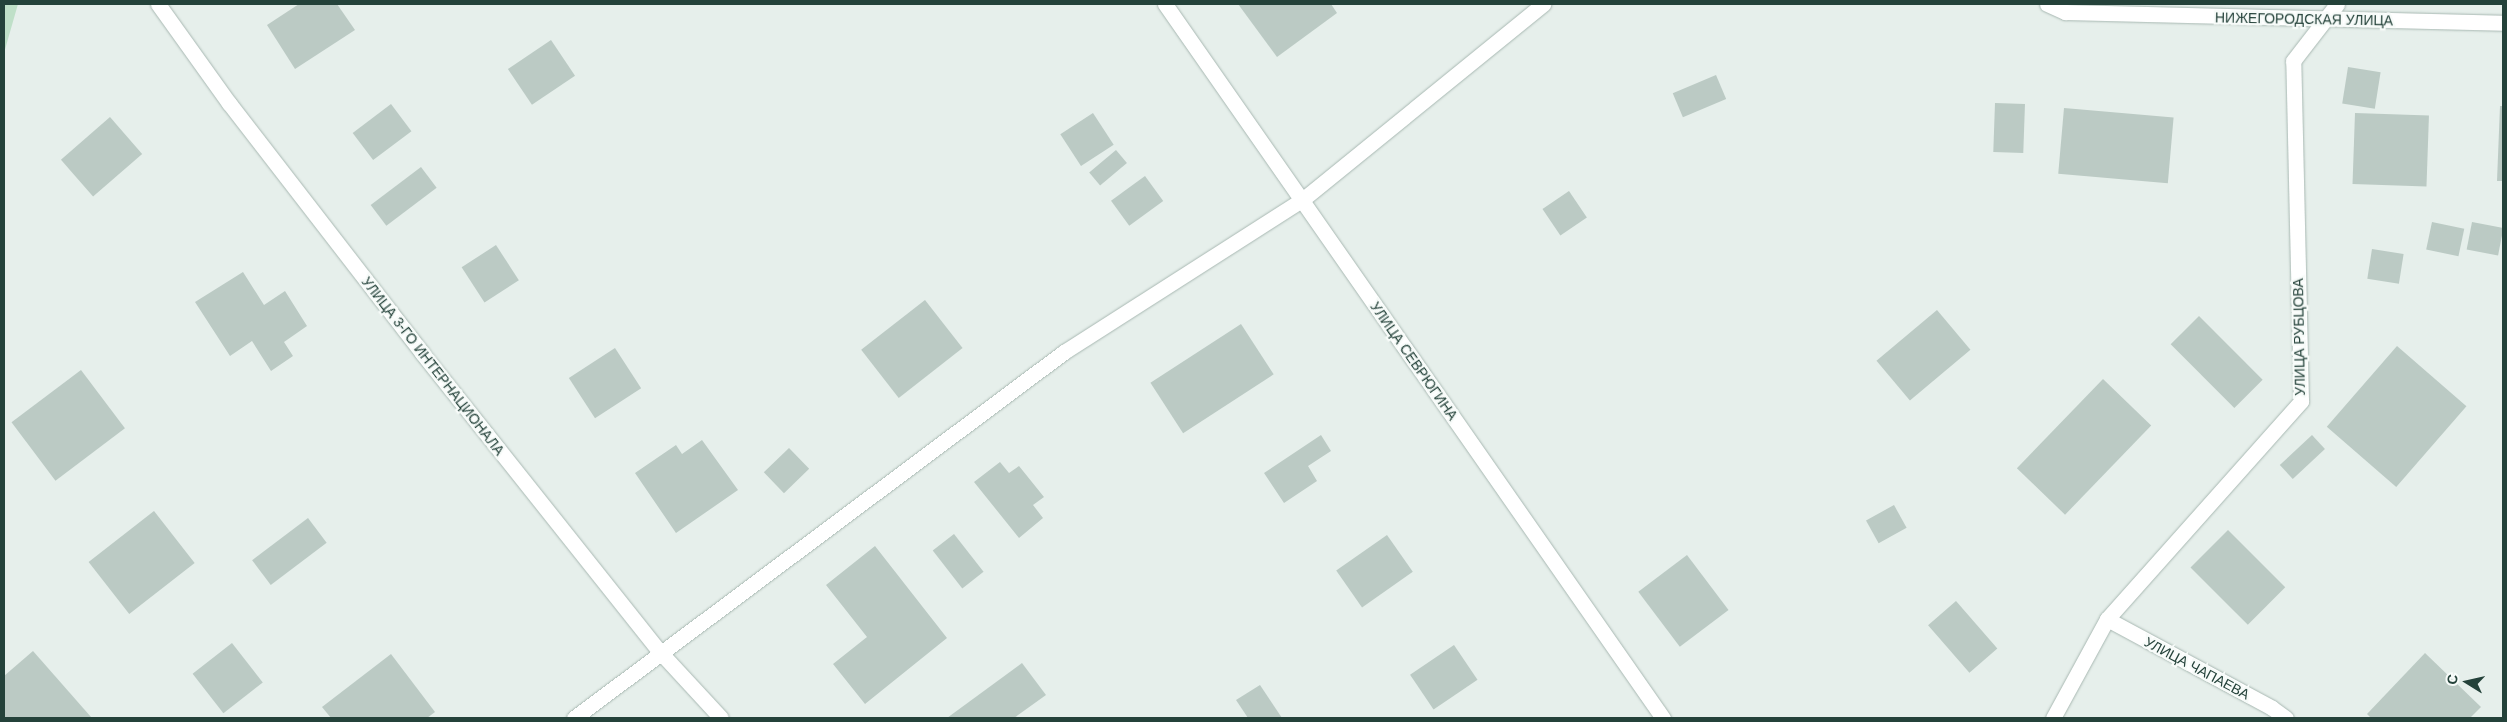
<!DOCTYPE html>
<meta charset="utf-8">
<style>
body{margin:0}
#map{position:relative;width:2507px;height:722px;overflow:hidden;background:#e6efeb;font-family:Helvetica,sans-serif}
div>[style]{position:absolute}
.green>*{inset:0;background:#bfe0c8}
.building>*{inset:0;background:#bbcac4;transform-origin:0 0}
.roads{filter:drop-shadow(0 0 1px #a8b8b2) drop-shadow(0 0 1px #a8b8b2)}
.lane>*{height:15px;margin:-7.5px;padding:0 7.5px;transform-origin:7.5px;border-radius:7.5px;background:#fff}
.street>*{height:15px;margin:-7.5px;padding:0 7.5px;transform-origin:7.5px;border-radius:7.5px;background:#fff}
span{translate:-50% -50%;white-space:nowrap;text-align:center;line-height:1.15;-webkit-text-stroke:4.5px #f7fbf9;paint-order:stroke}
.street-label{font-size:14px;color:#24423a}
.frame{position:absolute;inset:0;border:5px solid #24423a;pointer-events:none}
.north{position:absolute;left:2442px;top:657px;width:50px;height:50px;-webkit-text-stroke:4px #f7fbf9;paint-order:stroke;rotate:280deg;font-size:14px;font-weight:700;line-height:20px;text-align:center;color:#24423a}
.north::after{content:'';display:block;margin:auto;width:18px;height:22px;background:#24423a;clip-path:polygon(50% 0,100% 100%,50% 72%,0 100%)}
</style>
<div id="map">
<div class="green">
<i style="clip-path:polygon(4px 4px,18px 4px,4px 53px)"></i>
</div>
<div class="building">
<i style="clip-path:polygon(299px 4px,337px 4px,355px 30px,295px 69px,267px 25px)"></i>
<i style="clip-path:polygon(1238px 4px,1331px 4px,1337px 13px,1277px 57px)"></i>
<i style="left:551px;top:40px;width:43px;height:52px;rotate:56deg"></i>
<i style="left:2348px;top:67px;width:33px;height:37px;rotate:9deg"></i>
<i style="left:1716px;top:75px;width:26px;height:47px;rotate:67deg"></i>
<i style="left:1995px;top:103px;width:30px;height:49px;rotate:2deg"></i>
<i style="left:391px;top:104px;width:34px;height:48px;rotate:53deg"></i>
<i style="clip-path:polygon(2500px 106px,2503px 106px,2503px 181px,2497px 181px)"></i>
<i style="left:2064px;top:108px;width:110px;height:66px;rotate:5deg"></i>
<i style="left:1093px;top:113px;width:38px;height:39px;rotate:57deg"></i>
<i style="left:2355px;top:113px;width:74px;height:71px;rotate:2deg"></i>
<i style="left:110px;top:117px;width:49px;height:65px;rotate:49deg"></i>
<i style="left:1116px;top:150px;width:17px;height:35px;rotate:50deg"></i>
<i style="left:421px;top:167px;width:26px;height:63px;rotate:53deg"></i>
<i style="left:1145px;top:176px;width:31px;height:42px;rotate:54deg"></i>
<i style="left:1569px;top:191px;width:32px;height:32px;rotate:56deg"></i>
<i style="left:2432px;top:222px;width:33px;height:28px;rotate:12deg"></i>
<i style="left:2472px;top:222px;width:32px;height:28px;rotate:11deg"></i>
<i style="left:496px;top:245px;width:42px;height:41px;rotate:57deg"></i>
<i style="left:2372px;top:249px;width:32px;height:30px;rotate:9deg"></i>
<i style="clip-path:polygon(243px 272px,264px 305px,285px 291px,307px 326px,284px 342px,293px 356px,271px 371px,252px 341px,230px 356px,195px 302px)"></i>
<i style="left:925px;top:300px;width:61px;height:81px;rotate:52deg"></i>
<i style="left:1937px;top:310px;width:52px;height:79px;rotate:50deg"></i>
<i style="left:2199px;top:316px;width:90px;height:40px;rotate:45deg"></i>
<i style="left:1241px;top:324px;width:60px;height:108px;rotate:57deg"></i>
<i style="left:2397px;top:346px;width:92px;height:107px;rotate:41deg"></i>
<i style="left:615px;top:348px;width:48px;height:55px;rotate:57deg"></i>
<i style="left:81px;top:370px;width:73px;height:87px;rotate:53deg"></i>
<i style="left:2103px;top:379px;width:67px;height:124px;rotate:44deg"></i>
<i style="clip-path:polygon(1321px 435px,1331px 451px,1308px 466px,1317px 481px,1284px 503px,1264px 473px)"></i>
<i style="left:2312px;top:435px;width:19px;height:44px;rotate:47deg"></i>
<i style="clip-path:polygon(702px 440px,738px 490px,676px 533px,635px 473px,676px 445px,682px 454px)"></i>
<i style="left:789px;top:448px;width:29px;height:35px;rotate:46deg"></i>
<i style="clip-path:polygon(1000px 462px,1009px 473px,1019px 466px,1044px 497px,1033px 505px,1043px 518px,1019px 538px,974px 482px)"></i>
<i style="left:1894px;top:505px;width:26px;height:32px;rotate:61deg"></i>
<i style="left:154px;top:511px;width:66px;height:83px;rotate:52deg"></i>
<i style="left:308px;top:518px;width:31px;height:70px;rotate:53deg"></i>
<i style="left:2228px;top:530px;width:81px;height:53px;rotate:45deg"></i>
<i style="left:954px;top:534px;width:48px;height:27px;rotate:52deg"></i>
<i style="left:1387px;top:535px;width:45px;height:62px;rotate:55deg"></i>
<i style="clip-path:polygon(875px 546px,947px 638px,865px 704px,833px 664px,867px 637px,826px 585px)"></i>
<i style="left:1687px;top:555px;width:69px;height:61px;rotate:53deg"></i>
<i style="left:1956px;top:601px;width:63px;height:37px;rotate:49deg"></i>
<i style="left:232px;top:643px;width:50px;height:50px;rotate:52deg"></i>
<i style="left:1454px;top:645px;width:42px;height:53px;rotate:56deg"></i>
<i style="clip-path:polygon(33px 651px,91px 717px,89px 718px,4px 718px,4px 676px)"></i>
<i style="clip-path:polygon(2425px 653px,2481px 707px,2470px 718px,2371px 718px,2367px 714px)"></i>
<i style="clip-path:polygon(391px 654px,435px 712px,427px 718px,331px 718px,322px 707px)"></i>
<i style="clip-path:polygon(1022px 663px,1046px 695px,1014px 718px,947px 718px)"></i>
<i style="clip-path:polygon(1260px 685px,1282px 718px,1248px 718px,1236px 700px)"></i>
</div>
<div class="roads">
<div class="lane">
<i style="left:574px;top:718px;width:612px;rotate:-36.76deg"></i>
<i style="left:1064px;top:352px;width:282px;rotate:-32.6deg"></i>
<i style="left:1302px;top:200px;width:311px;rotate:-39.1deg"></i>
</div>
<div class="street">
<i style="left:158px;top:4px;width:122px;rotate:54.4deg"></i>
<i style="left:229px;top:103px;width:316px;rotate:52.3deg"></i>
<i style="left:422px;top:353px;width:384px;rotate:51.5deg"></i>
<i style="left:661px;top:653px;width:88px;rotate:47.3deg"></i>
<i style="left:1165px;top:4px;width:871px;rotate:55.11deg"></i>
<i style="left:2047px;top:4px;width:20px;rotate:24deg"></i>
<i style="left:2065px;top:12px;width:438px;rotate:1.4deg"></i>
<i style="left:2107px;top:619px;width:187px;rotate:28.3deg"></i>
<i style="left:2272px;top:708px;width:17px;rotate:36deg"></i>
<i style="left:2053px;top:718px;width:113px;rotate:-61.4deg"></i>
<i style="left:2107px;top:619px;width:292px;rotate:-48.3deg"></i>
<i style="left:2301px;top:401px;width:340px;rotate:-91.3deg"></i>
<i style="left:2293px;top:61px;width:72px;rotate:-52.3deg"></i>
</div>
</div>
<div class="street-label">
<span style="left:2304px;top:19px;rotate:1deg">НИЖЕГОРОДСКАЯ УЛИЦА</span>
<span style="left:2299px;top:337px;rotate:-91deg">УЛИЦА РУБЦОВА</span>
<span style="left:1414px;top:361px;rotate:55deg">УЛИЦА СЕВРЮГИНА</span>
<span style="left:433px;top:366px;rotate:52deg">УЛИЦА 3-ГО ИНТЕРНАЦИОНАЛА</span>
<span style="left:2197px;top:668px;rotate:28deg">УЛИЦА ЧАПАЕВА</span>
</div>
<div class="frame"></div>
<div class="north">С</div>
</div>
